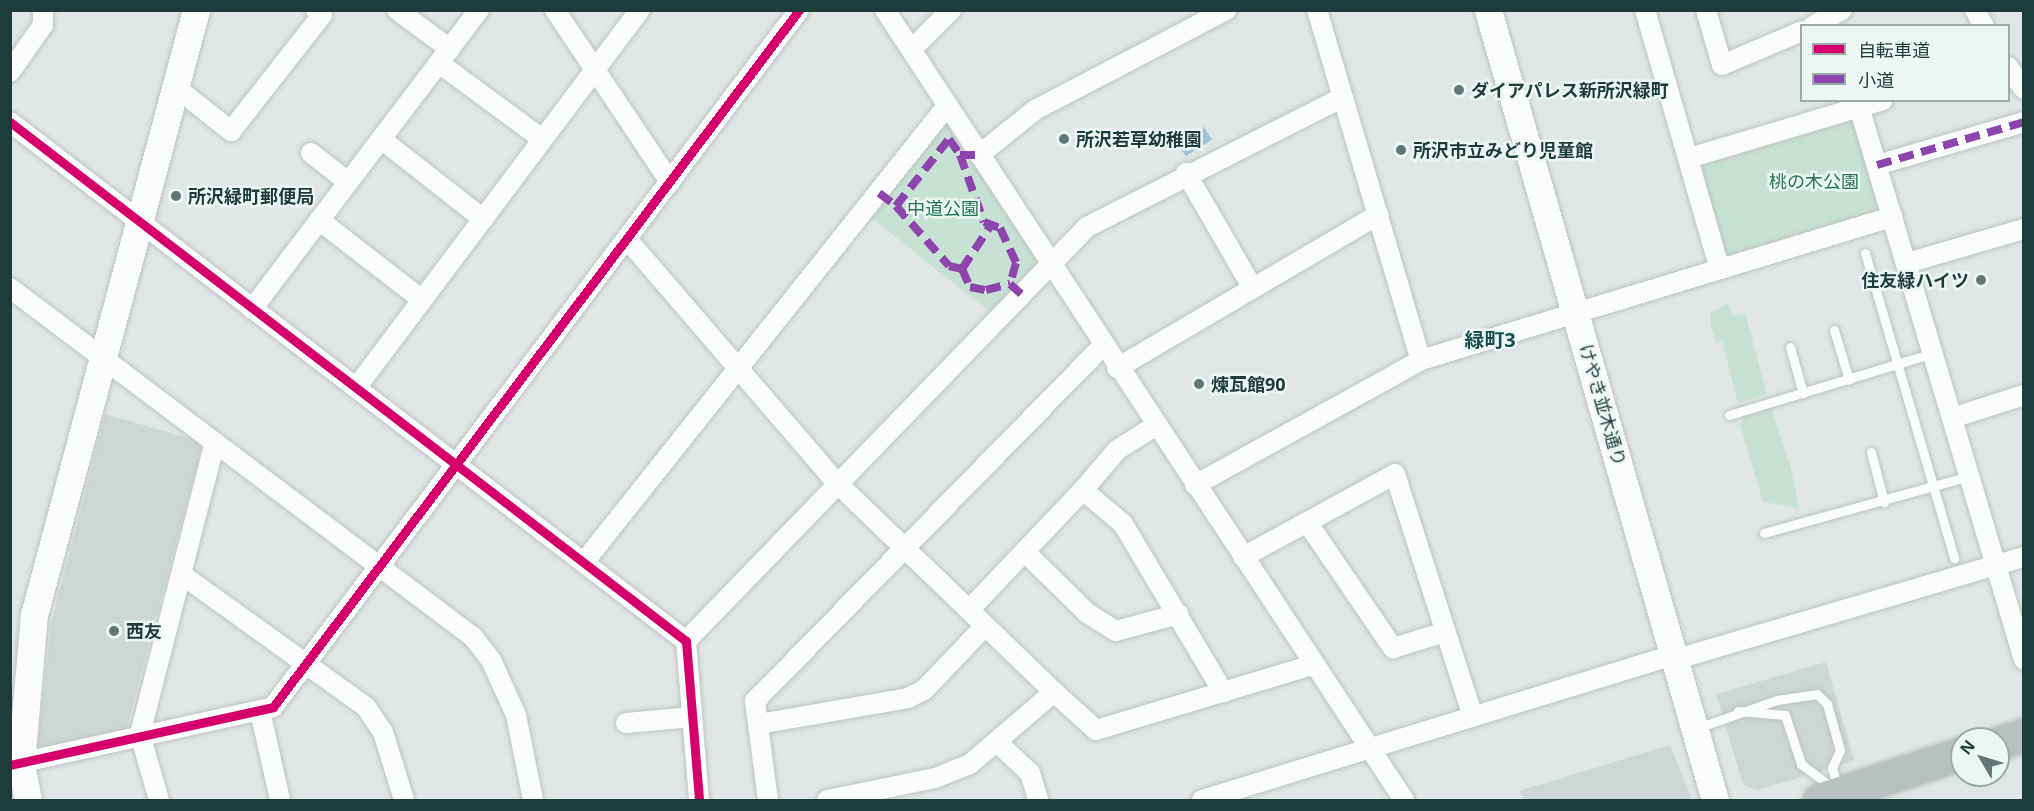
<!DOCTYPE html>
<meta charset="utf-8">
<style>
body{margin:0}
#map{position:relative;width:2034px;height:811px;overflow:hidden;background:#e0e6e5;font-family:"Noto Sans","Noto Sans JP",sans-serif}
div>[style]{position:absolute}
.built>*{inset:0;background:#cdd8d6}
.green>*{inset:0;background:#c7e2d4}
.water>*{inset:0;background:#9bc4da;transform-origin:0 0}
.roads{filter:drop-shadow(0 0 2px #bdc3c2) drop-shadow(0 0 2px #bdc3c2)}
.lane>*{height:9px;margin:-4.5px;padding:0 4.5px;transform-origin:4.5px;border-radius:4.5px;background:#fafbfb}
.street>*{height:20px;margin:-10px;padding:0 10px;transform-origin:10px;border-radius:10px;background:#fafbfb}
.secondary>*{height:27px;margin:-13.5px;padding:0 13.5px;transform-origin:13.5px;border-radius:13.5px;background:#fafbfb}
.highway>*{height:33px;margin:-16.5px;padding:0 16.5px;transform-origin:16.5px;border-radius:16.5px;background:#b8c1c0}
.quiet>*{height:8px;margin-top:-4px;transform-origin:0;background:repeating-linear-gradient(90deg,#8e44ad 0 15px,transparent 0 23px)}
.cycleway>*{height:9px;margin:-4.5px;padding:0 4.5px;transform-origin:4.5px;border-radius:4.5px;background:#d6006c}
.dots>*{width:16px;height:16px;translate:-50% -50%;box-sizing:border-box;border:3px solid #ecf7f4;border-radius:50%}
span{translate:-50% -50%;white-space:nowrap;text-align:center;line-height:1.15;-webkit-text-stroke:5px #ecf7f4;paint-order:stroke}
.poi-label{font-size:18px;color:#1d3b39;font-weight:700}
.left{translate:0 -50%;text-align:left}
.right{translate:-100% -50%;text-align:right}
.park-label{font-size:18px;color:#237554}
.street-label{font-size:18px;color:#1d3b39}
.neighbourhood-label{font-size:20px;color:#174e4d;font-weight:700}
.frame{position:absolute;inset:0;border:12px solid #1d3b39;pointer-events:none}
.legend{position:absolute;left:1800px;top:24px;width:210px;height:78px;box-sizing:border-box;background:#ecf7f4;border:2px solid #99aca9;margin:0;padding:8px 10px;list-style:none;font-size:18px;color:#1d3b39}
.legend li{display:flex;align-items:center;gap:12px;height:30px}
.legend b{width:30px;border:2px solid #99aca9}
.north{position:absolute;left:1950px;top:727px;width:60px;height:60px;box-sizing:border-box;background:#ecf7f4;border:2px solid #99aca9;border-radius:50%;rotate:308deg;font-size:16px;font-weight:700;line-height:24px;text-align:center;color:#1d3b39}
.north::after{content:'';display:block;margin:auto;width:21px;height:27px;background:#617775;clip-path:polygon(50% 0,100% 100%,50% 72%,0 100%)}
</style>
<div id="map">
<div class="built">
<i style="clip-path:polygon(105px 414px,195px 440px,201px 449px,126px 731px,47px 751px,38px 744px,51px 625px)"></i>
<i style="clip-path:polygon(1826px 662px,1854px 761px,1757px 790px,1743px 784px,1716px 694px)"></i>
<i style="clip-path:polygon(1670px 745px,1692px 800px,1525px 800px,1519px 791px)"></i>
</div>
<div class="green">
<i style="clip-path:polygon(1851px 119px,1881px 207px,1876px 213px,1732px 255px,1723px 252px,1700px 170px,1704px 163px)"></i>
<i style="clip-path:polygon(941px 125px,951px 125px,1036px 255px,1036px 264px,990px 312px,869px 216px)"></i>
<i style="clip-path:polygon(1728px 303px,1732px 316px,1745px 313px,1767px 394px,1738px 403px,1722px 342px,1716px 343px,1711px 325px,1710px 313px)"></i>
<i style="clip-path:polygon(1771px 408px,1791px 468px,1799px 508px,1763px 502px,1740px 424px,1745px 416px)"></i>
</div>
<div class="water">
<i style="left:1204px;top:127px;width:15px;height:31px;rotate:58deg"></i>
</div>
<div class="roads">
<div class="lane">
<i style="left:1865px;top:253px;width:318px;rotate:73.7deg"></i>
<i style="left:1834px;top:330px;width:52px;rotate:73.3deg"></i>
<i style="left:1790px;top:347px;width:48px;rotate:74.2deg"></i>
<i style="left:1729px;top:415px;width:213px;rotate:-16.9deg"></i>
<i style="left:1871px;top:452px;width:52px;rotate:75.4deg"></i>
<i style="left:1764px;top:533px;width:213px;rotate:-15.5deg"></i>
<i style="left:1738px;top:711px;width:47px;rotate:4.9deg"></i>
<i style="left:1785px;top:715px;width:52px;rotate:71.9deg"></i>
<i style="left:1801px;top:764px;width:39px;rotate:37deg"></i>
<i style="left:1697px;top:728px;width:85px;rotate:-19.3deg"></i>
<i style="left:1777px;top:700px;width:40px;rotate:-8.5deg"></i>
<i style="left:1817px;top:694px;width:14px;rotate:45deg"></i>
<i style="left:1827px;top:704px;width:48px;rotate:74.2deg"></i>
<i style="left:1840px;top:750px;width:20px;rotate:114deg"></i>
<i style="left:1832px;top:768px;width:22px;rotate:74deg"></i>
</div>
<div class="street">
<i style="left:397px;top:10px;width:66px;rotate:36.3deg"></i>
<i style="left:555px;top:10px;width:207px;rotate:56.2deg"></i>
<i style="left:885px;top:10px;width:945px;rotate:56.7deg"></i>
<i style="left:1317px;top:10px;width:365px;rotate:73.5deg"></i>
<i style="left:1645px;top:10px;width:267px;rotate:73.9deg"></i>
<i style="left:1706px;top:10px;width:57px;rotate:73.8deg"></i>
<i style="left:1722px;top:65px;width:87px;rotate:-23deg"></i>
<i style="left:1975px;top:10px;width:18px;rotate:61deg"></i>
<i style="left:1813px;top:26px;width:33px;rotate:-29deg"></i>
<i style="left:911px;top:50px;width:57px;rotate:-45deg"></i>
<i style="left:439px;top:63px;width:128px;rotate:36.4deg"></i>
<i style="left:2008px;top:67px;width:27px;rotate:54deg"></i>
<i style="left:10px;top:72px;width:57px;rotate:-54.9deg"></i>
<i style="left:43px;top:25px;width:15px;rotate:-90deg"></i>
<i style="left:174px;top:86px;width:73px;rotate:38.3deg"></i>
<i style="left:231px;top:131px;width:147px;rotate:-51.9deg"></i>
<i style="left:322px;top:15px;width:8px;rotate:-140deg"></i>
<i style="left:1857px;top:100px;width:584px;rotate:73.39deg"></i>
<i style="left:10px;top:122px;width:852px;rotate:37.52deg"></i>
<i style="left:686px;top:641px;width:160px;rotate:85.3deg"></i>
<i style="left:381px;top:139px;width:130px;rotate:38.1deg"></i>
<i style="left:311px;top:153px;width:47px;rotate:38.1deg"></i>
<i style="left:979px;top:155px;width:72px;rotate:-38.8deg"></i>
<i style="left:1035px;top:110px;width:216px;rotate:-27.6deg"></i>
<i style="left:1689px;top:158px;width:202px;rotate:-16.6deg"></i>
<i style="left:1877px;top:165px;width:153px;rotate:-16.3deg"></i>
<i style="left:1186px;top:173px;width:132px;rotate:59.9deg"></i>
<i style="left:319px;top:220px;width:130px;rotate:37.8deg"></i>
<i style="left:627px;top:239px;width:322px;rotate:49.3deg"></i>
<i style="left:837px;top:483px;width:301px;rotate:43.9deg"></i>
<i style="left:1054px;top:692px;width:111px;rotate:139.4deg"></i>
<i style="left:970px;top:764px;width:38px;rotate:158deg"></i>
<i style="left:935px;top:778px;width:110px;rotate:168.5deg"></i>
<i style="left:1907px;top:263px;width:122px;rotate:-16.2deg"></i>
<i style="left:10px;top:288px;width:580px;rotate:37.01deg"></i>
<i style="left:473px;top:637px;width:29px;rotate:52deg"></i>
<i style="left:491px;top:660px;width:60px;rotate:65.6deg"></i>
<i style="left:516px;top:715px;width:87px;rotate:78.7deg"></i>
<i style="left:252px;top:309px;width:375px;rotate:-52.8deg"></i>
<i style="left:1117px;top:368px;width:303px;rotate:-30.4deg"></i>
<i style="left:356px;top:388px;width:473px;rotate:-53.1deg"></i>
<i style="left:1952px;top:418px;width:76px;rotate:-17.7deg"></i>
<i style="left:1195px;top:485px;width:258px;rotate:-28.9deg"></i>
<i style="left:1421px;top:360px;width:493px;rotate:-16.9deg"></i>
<i style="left:1083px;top:490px;width:52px;rotate:-49.6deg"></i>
<i style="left:1117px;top:450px;width:45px;rotate:-32.3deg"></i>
<i style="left:1307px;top:522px;width:153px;rotate:55.7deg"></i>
<i style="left:1393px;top:648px;width:54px;rotate:-17.1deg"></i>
<i style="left:1025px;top:552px;width:87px;rotate:44.5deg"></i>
<i style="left:1087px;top:613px;width:34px;rotate:32deg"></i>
<i style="left:1116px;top:631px;width:65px;rotate:-15.1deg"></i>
<i style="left:1243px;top:557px;width:173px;rotate:-28.6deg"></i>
<i style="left:1395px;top:474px;width:255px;rotate:72.2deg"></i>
<i style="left:584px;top:562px;width:583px;rotate:-51.48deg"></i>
<i style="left:181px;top:574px;width:228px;rotate:35.7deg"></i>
<i style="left:366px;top:707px;width:30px;rotate:56deg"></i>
<i style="left:383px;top:732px;width:71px;rotate:72.8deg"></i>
<i style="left:969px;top:610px;width:166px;rotate:-46.5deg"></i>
<i style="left:1083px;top:490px;width:52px;rotate:40.4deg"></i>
<i style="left:1123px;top:524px;width:196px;rotate:59.2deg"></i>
<i style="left:686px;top:641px;width:576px;rotate:-45.91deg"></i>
<i style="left:1087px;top:227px;width:287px;rotate:-26.9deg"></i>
<i style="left:1677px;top:659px;width:362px;rotate:-16.4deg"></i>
<i style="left:1054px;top:692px;width:57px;rotate:42.1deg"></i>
<i style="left:1096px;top:730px;width:227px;rotate:-16.7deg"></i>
<i style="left:260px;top:711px;width:91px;rotate:77.3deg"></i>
<i style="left:626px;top:723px;width:66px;rotate:-5.2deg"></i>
<i style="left:759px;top:724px;width:151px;rotate:-9.9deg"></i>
<i style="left:908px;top:698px;width:18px;rotate:-27deg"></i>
<i style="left:924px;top:690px;width:88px;rotate:-46.4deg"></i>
<i style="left:998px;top:743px;width:44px;rotate:43.2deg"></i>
<i style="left:1030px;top:773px;width:28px;rotate:73deg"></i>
<i style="left:10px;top:765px;width:269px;rotate:-12.4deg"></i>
<i style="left:273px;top:707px;width:873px;rotate:-52.96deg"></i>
<i style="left:159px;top:800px;width:69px;rotate:-106.1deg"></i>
<i style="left:140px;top:734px;width:301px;rotate:-75.6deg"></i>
<i style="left:768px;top:800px;width:100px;rotate:-97.5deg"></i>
<i style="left:755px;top:701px;width:497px;rotate:-45.6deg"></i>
<i style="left:1202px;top:800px;width:496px;rotate:-17.1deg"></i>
</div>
<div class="secondary">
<i style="left:1488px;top:10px;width:822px;rotate:73.97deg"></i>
<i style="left:28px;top:800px;width:38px;rotate:-101deg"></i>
<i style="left:21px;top:763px;width:149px;rotate:-85deg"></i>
<i style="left:34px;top:615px;width:626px;rotate:-75.01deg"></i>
</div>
<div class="highway">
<i style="left:1998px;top:743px;width:27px;rotate:-17deg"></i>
<i style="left:1819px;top:800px;width:151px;rotate:-18.2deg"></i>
</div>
</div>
<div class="quiet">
<i style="left:960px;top:155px;width:71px;rotate:70.3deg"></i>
<i style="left:984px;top:222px;width:17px;rotate:21deg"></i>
<i style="left:1000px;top:228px;width:38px;rotate:65deg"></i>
<i style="left:1016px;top:263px;width:22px;rotate:106deg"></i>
<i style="left:1010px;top:284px;width:15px;rotate:42deg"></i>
<i style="left:1877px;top:165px;width:153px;rotate:-16.3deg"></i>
<i style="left:879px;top:193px;width:21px;rotate:37deg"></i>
<i style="left:896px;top:206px;width:85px;rotate:-51.7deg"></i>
<i style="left:949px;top:139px;width:19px;rotate:55deg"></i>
<i style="left:960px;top:155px;width:19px"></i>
<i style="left:896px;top:206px;width:80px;rotate:48.5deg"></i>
<i style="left:949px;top:266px;width:13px;rotate:13deg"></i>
<i style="left:962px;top:269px;width:20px;rotate:66deg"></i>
<i style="left:970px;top:287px;width:16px;rotate:11deg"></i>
<i style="left:986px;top:290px;width:25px;rotate:-14deg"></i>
<i style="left:962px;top:269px;width:53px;rotate:-56.6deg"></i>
</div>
<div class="cycleway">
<i style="left:10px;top:122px;width:852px;rotate:37.52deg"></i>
<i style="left:686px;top:641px;width:160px;rotate:85.3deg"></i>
<i style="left:10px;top:765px;width:269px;rotate:-12.4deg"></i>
<i style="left:273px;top:707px;width:873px;rotate:-52.96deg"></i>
</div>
<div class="dots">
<i style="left:1459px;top:90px;background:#617775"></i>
<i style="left:1064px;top:139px;background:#617775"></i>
<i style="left:1401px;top:150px;background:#617775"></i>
<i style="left:176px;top:196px;background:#617775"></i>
<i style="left:1981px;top:280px;background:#617775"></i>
<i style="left:1199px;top:384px;background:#617775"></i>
<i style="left:114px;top:631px;background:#617775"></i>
</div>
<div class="poi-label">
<span class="left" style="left:1471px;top:90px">ダイアパレス新所沢緑町</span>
<span class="left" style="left:1076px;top:139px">所沢若草幼稚園</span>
<span class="left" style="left:1413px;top:150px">所沢市立みどり児童館</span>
<span class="left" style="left:188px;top:196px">所沢緑町郵便局</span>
<span class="right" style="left:1969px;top:280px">住友緑ハイツ</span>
<span class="left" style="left:1211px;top:384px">煉瓦館90</span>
<span class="left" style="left:126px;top:631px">西友</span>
</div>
<div class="park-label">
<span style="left:1814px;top:181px">桃の木公園</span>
<span style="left:943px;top:208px">中道公園</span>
</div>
<div class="street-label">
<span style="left:1603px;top:405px;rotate:74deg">けやき並木通り</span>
</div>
<div class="neighbourhood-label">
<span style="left:1490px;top:339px">緑町3</span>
</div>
<div class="frame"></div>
<ul class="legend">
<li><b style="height:8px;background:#d6006c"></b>自転車道</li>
<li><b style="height:8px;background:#8e44ad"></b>小道</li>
</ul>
<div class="north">N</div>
</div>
